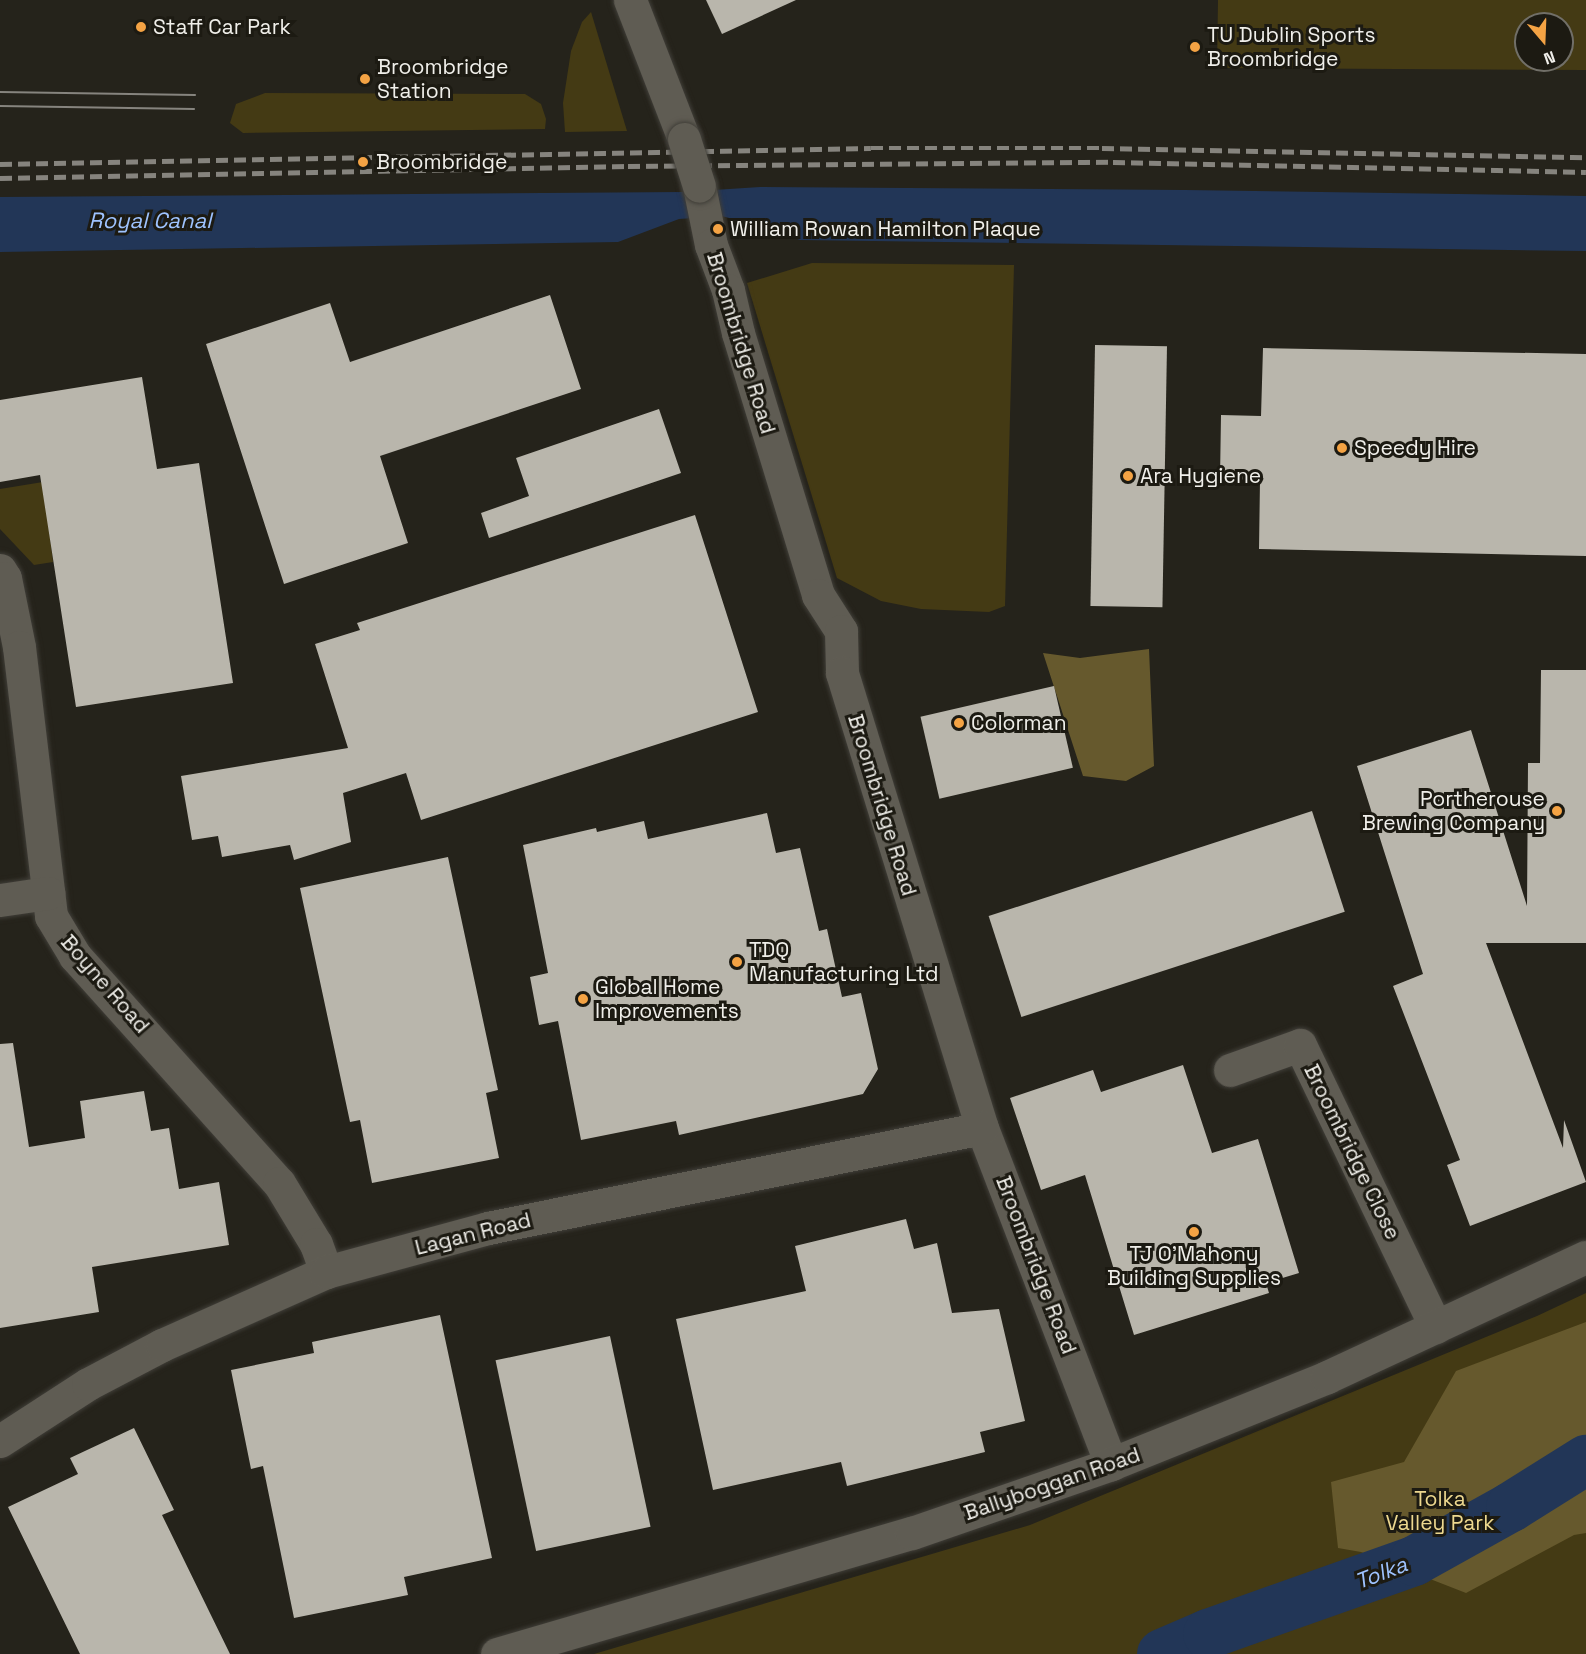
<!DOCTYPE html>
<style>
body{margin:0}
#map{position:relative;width:1586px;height:1654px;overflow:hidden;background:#25231b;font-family:"Space Grotesk",sans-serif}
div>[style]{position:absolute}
.green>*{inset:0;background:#443a14}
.forest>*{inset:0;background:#66592d}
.water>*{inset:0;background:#223657}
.river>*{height:50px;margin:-25px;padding:0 25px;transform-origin:25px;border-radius:25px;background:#223657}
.building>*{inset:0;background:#b9b6ac;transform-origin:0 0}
.roads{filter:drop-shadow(0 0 2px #403e38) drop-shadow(0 0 2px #403e38)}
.minor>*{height:33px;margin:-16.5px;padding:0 16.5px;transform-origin:16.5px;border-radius:16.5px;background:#5f5c53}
.tram>*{height:1.5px;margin:-0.75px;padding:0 0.75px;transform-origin:0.75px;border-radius:0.75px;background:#86847e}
.rail>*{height:4.5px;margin-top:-2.25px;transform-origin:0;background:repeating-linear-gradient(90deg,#86847e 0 12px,transparent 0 18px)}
.bridges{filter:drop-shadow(0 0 2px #403e38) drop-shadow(0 0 2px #403e38)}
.minor-bridge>*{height:33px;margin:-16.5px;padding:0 16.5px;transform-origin:16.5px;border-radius:16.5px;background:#5f5c53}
.dots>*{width:16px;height:16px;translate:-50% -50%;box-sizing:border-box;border:3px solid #1c1a12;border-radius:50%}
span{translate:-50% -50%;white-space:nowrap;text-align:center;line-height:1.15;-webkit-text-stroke:6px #1c1a12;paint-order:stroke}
.poi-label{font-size:21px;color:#f0efea}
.left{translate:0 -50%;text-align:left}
.right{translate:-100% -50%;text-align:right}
.street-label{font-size:21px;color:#f0efea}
.park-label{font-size:21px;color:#edd88f}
.water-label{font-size:22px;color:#9ec3ff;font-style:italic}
.north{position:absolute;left:1514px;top:12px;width:60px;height:60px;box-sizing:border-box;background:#1c1a12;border:2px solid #716f68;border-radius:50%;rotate:161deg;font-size:16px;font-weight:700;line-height:24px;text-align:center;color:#f0efea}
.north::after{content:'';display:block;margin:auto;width:21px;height:27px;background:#f4a344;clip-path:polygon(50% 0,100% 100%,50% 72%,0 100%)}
</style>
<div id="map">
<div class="green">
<i style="clip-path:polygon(evenodd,1218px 0,1586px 0,1586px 70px,1217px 68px,1218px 0,1526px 24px,1562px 24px,1562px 60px,1526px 60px,1526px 24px)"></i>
<i style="clip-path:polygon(591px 12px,627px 131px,565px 132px,563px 103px,571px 51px,582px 22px)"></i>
<i style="clip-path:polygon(265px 93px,525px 94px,541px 104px,546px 119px,545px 129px,243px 133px,230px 123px,236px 104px)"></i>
<i style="clip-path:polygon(812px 263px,1014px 265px,1005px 606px,989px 612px,921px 609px,881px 601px,837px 578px,747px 283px)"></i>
<i style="clip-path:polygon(43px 482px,53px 562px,34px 565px,0 529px,0 489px)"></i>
<i style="clip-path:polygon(1586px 1293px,1586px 1654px,594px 1654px,1030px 1525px,1537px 1316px)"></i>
</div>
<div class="forest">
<i style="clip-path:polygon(1149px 649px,1154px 766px,1126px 781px,1083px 776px,1043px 653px,1080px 658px)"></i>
<i style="clip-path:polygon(1586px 1322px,1586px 1533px,1574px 1535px,1466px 1593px,1361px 1552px,1338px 1548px,1331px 1482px,1404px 1462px,1456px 1371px)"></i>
</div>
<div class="water">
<i style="clip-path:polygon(760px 187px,1185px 190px,1586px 196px,1586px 251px,800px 240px,755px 224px,721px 216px,679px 219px,618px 242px,0 252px,0 197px,683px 192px)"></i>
</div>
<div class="river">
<i style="left:1162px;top:1654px;width:50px;rotate:-23.5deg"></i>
<i style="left:1208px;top:1634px;width:219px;rotate:-19.5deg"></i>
<i style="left:1414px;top:1561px;width:111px;rotate:-29.1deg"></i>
<i style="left:1511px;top:1507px;width:89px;rotate:-32.1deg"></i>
</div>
<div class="building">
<i style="clip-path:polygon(706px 0,796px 0,722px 34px)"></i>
<i style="clip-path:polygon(550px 295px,581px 389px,380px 456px,408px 543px,284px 584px,206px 344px,330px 303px,350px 362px)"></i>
<i style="left:1095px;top:345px;width:72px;height:261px;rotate:1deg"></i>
<i style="clip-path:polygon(1263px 348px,1586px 354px,1586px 556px,1259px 549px,1260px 480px,1220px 479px,1221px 415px,1261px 416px)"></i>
<i style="clip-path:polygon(142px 377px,157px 469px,199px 463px,233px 683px,76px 707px,40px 475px,0 482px,0 400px)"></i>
<i style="clip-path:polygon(659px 409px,681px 473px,489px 538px,481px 513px,529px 496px,516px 458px)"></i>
<i style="clip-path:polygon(695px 515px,758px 712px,421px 820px,406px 773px,343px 793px,351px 842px,294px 860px,290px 845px,222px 857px,218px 836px,192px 840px,181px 776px,348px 748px,315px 644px,360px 630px,357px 623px)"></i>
<i style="clip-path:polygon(1541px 670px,1586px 670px,1586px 943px,1486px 943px,1563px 1148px,1564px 1120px,1586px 1182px,1470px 1226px,1447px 1165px,1460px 1160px,1393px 986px,1423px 974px,1357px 766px,1471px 730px,1527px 906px,1528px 763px,1540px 763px)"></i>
<i style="left:1054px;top:686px;width:84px;height:137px;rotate:77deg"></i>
<i style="left:1312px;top:811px;width:106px;height:340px;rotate:72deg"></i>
<i style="clip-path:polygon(767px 813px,776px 853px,800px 848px,819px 931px,827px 929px,842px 997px,861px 993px,878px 1069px,863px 1094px,679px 1135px,676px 1121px,581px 1140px,558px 1021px,539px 1025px,530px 977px,548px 973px,523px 845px,596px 828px,597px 832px,644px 821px,648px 839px)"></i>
<i style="clip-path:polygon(448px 857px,498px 1090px,486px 1093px,499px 1158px,372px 1183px,360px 1120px,350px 1122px,300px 888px)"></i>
<i style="clip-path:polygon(13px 1043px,29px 1147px,85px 1138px,80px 1101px,144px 1091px,151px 1131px,169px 1128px,179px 1189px,219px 1182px,229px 1245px,92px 1267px,99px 1312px,0 1328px,0 1044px)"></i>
<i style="clip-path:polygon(1183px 1065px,1212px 1153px,1258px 1139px,1299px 1273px,1266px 1283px,1269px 1293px,1134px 1335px,1085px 1175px,1041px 1190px,1010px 1098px,1093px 1070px,1101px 1092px)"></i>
<i style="clip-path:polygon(906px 1219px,914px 1249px,937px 1243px,952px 1313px,999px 1309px,1025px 1421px,980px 1432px,985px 1452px,847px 1486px,841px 1462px,713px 1490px,676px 1319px,806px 1291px,795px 1246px)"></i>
<i style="clip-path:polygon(440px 1315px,492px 1558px,404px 1577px,408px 1595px,294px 1618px,263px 1466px,251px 1469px,231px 1370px,314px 1353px,312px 1342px)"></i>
<i style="left:610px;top:1336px;width:195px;height:117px;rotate:78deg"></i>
<i style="clip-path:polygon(134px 1428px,174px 1510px,162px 1515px,230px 1654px,80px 1654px,8px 1507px,78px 1474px,70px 1458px)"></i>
</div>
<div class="roads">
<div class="minor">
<i style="left:630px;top:0;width:149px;rotate:68.8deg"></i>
<i style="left:699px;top:186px;width:60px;rotate:78.5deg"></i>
<i style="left:711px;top:245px;width:48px;rotate:69.3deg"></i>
<i style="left:728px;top:290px;width:44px;rotate:76.9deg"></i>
<i style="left:738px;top:333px;width:274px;rotate:73deg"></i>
<i style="left:818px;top:595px;width:43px;rotate:57.4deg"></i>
<i style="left:841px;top:631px;width:42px;rotate:88.6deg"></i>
<i style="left:842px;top:673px;width:476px;rotate:72.9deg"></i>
<i style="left:982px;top:1128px;width:360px;rotate:69deg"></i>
<i style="left:0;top:570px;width:9px;rotate:58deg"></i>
<i style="left:5px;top:578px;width:70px;rotate:78.5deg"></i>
<i style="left:19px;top:647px;width:271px;rotate:83.2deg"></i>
<i style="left:51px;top:916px;width:47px;rotate:59deg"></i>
<i style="left:75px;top:956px;width:305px;rotate:48.1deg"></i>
<i style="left:279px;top:1183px;width:71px;rotate:58.8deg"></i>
<i style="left:316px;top:1244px;width:30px;rotate:70deg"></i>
<i style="left:0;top:900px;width:49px;rotate:-8.3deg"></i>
<i style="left:1230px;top:1070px;width:74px;rotate:-19.7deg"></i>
<i style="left:1300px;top:1045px;width:313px;rotate:64.3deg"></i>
<i style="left:0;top:1441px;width:105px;rotate:-32.9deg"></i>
<i style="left:88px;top:1384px;width:84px;rotate:-27.8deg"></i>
<i style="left:162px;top:1345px;width:180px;rotate:-24deg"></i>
<i style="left:326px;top:1272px;width:168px;rotate:-15.2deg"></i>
<i style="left:488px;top:1228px;width:504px;rotate:-11.44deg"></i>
<i style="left:497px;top:1654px;width:432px;rotate:-16.3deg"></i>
<i style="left:912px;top:1533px;width:211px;rotate:-19.1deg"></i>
<i style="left:1111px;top:1464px;width:233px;rotate:-21.9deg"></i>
<i style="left:1327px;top:1377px;width:285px;rotate:-24.9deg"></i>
</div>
</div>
<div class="tram">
<i style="left:0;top:92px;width:195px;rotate:0.9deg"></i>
<i style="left:0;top:106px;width:194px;rotate:0.9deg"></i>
</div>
<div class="rail">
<i style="left:0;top:164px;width:871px;rotate:-1.05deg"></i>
<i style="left:871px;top:148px;width:231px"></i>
<i style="left:1102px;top:148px;width:484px;rotate:1.1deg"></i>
<i style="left:0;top:178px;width:628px;rotate:-1.09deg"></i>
<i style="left:628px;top:166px;width:485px;rotate:-0.5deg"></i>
<i style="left:1113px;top:162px;width:473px;rotate:1.2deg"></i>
</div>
<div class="bridges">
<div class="minor-bridge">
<i style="left:684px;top:139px;width:49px;rotate:72.3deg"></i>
</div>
</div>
<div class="dots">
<i style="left:141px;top:27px;background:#f4a344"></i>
<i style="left:1195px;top:47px;background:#f4a344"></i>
<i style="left:365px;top:79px;background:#f4a344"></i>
<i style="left:363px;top:162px;background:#f4a344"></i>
<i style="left:718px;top:229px;background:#f4a344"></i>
<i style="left:1342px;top:448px;background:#f4a344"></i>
<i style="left:1128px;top:476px;background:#f4a344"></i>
<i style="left:959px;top:723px;background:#f4a344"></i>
<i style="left:1557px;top:811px;background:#f4a344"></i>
<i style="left:737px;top:962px;background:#f4a344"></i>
<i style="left:583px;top:999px;background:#f4a344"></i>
<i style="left:1194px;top:1232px;background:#f4a344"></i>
</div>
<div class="poi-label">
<span class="left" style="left:153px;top:27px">Staff Car Park</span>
<span class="left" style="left:1207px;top:47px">TU Dublin Sports<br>Broombridge</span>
<span class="left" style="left:377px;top:79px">Broombridge<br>Station</span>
<span class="left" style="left:376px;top:162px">Broombridge</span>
<span class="left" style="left:730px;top:229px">William Rowan Hamilton Plaque</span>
<span class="left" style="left:1354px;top:448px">Speedy Hire</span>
<span class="left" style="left:1140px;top:476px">Ara Hygiene</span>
<span class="left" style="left:971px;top:723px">Colorman</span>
<span class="right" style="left:1545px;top:811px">Portherouse<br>Brewing Company</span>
<span class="left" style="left:749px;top:962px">TDQ<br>Manufacturing Ltd</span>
<span class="left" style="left:595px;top:999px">Global Home<br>Improvements</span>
<span style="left:1194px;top:1266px">TJ O'Mahony<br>Building Supplies</span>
</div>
<div class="street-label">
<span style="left:741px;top:343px;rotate:73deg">Broombridge Road</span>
<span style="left:882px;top:805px;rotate:73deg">Broombridge Road</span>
<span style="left:105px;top:984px;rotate:49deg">Boyne Road</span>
<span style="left:1352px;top:1152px;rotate:64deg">Broombridge Close</span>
<span style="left:473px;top:1234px;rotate:-14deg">Lagan Road</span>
<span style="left:1036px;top:1265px;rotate:69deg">Broombridge Road</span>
<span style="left:1052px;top:1484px;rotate:-19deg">Ballyboggan Road</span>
</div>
<div class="park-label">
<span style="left:1440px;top:1511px">Tolka<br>Valley Park</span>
</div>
<div class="water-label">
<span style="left:150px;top:221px">Royal Canal</span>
<span style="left:1381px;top:1573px;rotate:-21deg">Tolka</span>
</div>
<div class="north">N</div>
</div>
